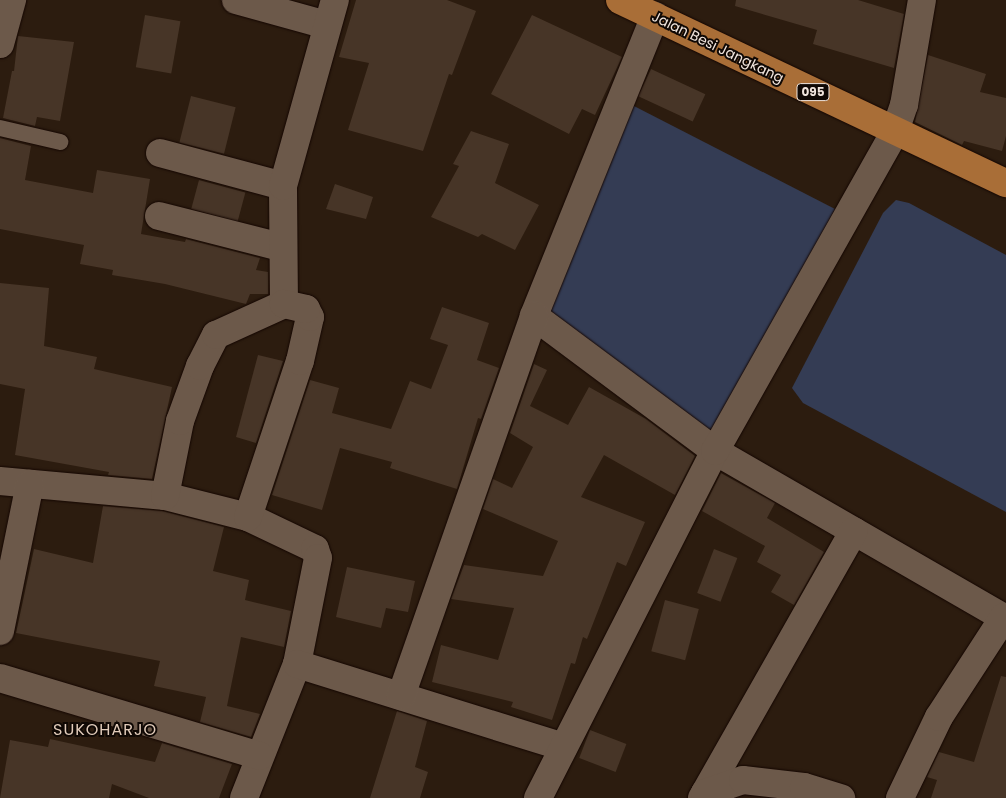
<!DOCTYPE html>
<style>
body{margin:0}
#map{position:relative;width:1006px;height:798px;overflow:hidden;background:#2c1c0f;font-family:Poppins,sans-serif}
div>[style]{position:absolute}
.green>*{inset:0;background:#343c54}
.building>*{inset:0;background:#473527;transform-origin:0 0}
.roads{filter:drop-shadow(0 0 1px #140600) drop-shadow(0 0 1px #140600)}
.service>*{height:16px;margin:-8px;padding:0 8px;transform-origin:8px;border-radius:8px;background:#6c594a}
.minor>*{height:28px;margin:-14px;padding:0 14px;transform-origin:14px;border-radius:14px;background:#6c594a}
.primary>*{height:28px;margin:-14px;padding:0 14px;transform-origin:14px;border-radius:14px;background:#a96e37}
span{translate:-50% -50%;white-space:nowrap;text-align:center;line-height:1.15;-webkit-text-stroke:4px #0f0804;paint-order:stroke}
.shield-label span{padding:1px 4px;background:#0f0804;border:1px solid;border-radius:4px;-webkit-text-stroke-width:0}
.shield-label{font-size:12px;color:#f1e5dd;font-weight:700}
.street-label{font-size:14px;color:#f1e5dd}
.quarter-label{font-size:16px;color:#e1cbba;letter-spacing:1px}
</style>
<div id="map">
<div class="green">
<i style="clip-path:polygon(632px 105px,835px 209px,712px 435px,545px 311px)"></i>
<i style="clip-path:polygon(896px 200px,909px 203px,1006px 255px,1006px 512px,803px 403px,792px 388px,883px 213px)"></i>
</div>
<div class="building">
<i style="clip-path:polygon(356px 0,447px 0,476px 11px,452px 75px,449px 74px,423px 151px,348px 130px,369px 63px,339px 57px)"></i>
<i style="clip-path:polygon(736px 0,858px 0,904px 14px,894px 68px,813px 44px,817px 30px,735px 6px)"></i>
<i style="left:145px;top:15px;width:36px;height:53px;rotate:10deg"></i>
<i style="clip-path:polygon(532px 15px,622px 57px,595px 115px,582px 109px,569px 134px,491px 94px)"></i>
<i style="clip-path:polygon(18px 36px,74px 42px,60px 121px,37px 117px,35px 126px,3px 118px,12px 71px,14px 71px)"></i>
<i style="clip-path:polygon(928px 55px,986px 74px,980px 92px,1006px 98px,1006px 136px,1002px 151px,964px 141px,962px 145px,915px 122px)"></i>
<i style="left:651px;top:69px;width:60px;height:30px;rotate:25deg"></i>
<i style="left:191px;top:96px;width:46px;height:48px;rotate:14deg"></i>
<i style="clip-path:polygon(471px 131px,509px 144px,495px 183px,539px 205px,515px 250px,482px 234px,478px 237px,431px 217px,459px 166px,453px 164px)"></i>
<i style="clip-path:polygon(0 138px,31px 146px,25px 180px,93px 193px,97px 170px,150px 179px,141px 234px,185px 242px,186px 239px,260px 258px,256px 270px,268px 272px,268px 294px,250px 294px,246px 304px,165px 284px,112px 275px,113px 270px,80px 264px,84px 245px,0 229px)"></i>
<i style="left:199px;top:180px;width:48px;height:30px;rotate:15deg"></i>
<i style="clip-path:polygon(335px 184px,373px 197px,366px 219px,326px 209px)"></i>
<i style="clip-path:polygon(0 283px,49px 288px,44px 346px,97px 357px,94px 369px,172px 387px,152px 479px,108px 475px,109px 472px,15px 455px,25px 389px,0 384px)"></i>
<i style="clip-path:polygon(442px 307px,489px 323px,477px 360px,499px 368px,481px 419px,478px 418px,457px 489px,390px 468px,392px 462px,340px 448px,322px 510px,272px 495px,310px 380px,339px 388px,332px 413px,391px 429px,410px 381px,431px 389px,448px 345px,430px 339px)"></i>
<i style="clip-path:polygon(258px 355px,283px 361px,256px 443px,236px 437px)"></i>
<i style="clip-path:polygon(534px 364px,547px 370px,530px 406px,568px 425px,589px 387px,646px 419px,695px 456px,675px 495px,604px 455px,581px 497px,645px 522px,626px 566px,617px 562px,587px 639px,583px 637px,575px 664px,571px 663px,552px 720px,511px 707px,513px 702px,432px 682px,441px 645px,498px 660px,514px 608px,451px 599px,464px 565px,543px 576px,558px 541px,483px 509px,493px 479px,512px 488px,533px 447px,510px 433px)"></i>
<i style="clip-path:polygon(721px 473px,775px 503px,767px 518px,824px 552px,794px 605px,771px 592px,781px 575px,757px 562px,765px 546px,702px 511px)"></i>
<i style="clip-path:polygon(103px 506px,162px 511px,224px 527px,213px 571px,249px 580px,245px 600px,291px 611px,284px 647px,241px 637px,227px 706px,260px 714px,251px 737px,200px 722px,206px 697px,154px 686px,160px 661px,16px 633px,34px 549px,93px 563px)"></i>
<i style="left:714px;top:549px;width:25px;height:47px;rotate:21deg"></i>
<i style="clip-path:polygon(347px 567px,415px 581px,408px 612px,386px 608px,381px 628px,336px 617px)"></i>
<i style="left:665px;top:600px;width:35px;height:53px;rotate:15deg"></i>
<i style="clip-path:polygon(1001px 676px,1006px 677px,1006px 798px,931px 798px,937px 780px,927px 777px,939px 752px,974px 762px)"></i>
<i style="clip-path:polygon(397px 711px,427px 721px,415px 767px,428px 772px,420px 798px,370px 798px)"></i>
<i style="left:590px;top:730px;width:39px;height:30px;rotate:21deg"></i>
<i style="clip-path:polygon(50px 739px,155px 762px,162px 743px,232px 764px,219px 798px,149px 798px,112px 784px,109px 798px,0 798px,10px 740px,48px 747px)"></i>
</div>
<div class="roads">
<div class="service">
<i style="left:0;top:128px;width:62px;rotate:13.1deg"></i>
</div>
<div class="minor">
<i style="left:236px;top:0;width:94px;rotate:15.4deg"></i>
<i style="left:655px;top:16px;width:323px;rotate:112deg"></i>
<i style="left:534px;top:316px;width:226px;rotate:36.7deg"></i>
<i style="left:715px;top:451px;width:336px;rotate:30deg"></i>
<i style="left:0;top:44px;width:46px;rotate:-74.7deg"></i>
<i style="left:160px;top:153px;width:127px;rotate:15deg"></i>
<i style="left:159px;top:216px;width:126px;rotate:14.3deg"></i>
<i style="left:0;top:481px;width:166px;rotate:5.2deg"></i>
<i style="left:165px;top:496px;width:86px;rotate:14.2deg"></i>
<i style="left:248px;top:517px;width:74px;rotate:25.5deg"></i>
<i style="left:315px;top:549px;width:9px;rotate:72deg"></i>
<i style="left:318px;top:558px;width:108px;rotate:101.2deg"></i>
<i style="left:297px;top:664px;width:144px;rotate:111.6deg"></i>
<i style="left:165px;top:496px;width:76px;rotate:-78.7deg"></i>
<i style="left:180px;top:421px;width:59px;rotate:-70deg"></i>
<i style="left:200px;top:366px;width:35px;rotate:-63deg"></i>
<i style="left:216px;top:335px;width:75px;rotate:-24.5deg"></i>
<i style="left:284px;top:304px;width:118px;rotate:-90.5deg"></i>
<i style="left:283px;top:186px;width:193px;rotate:-74.4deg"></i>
<i style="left:248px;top:517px;width:164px;rotate:-71.6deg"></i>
<i style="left:300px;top:361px;width:45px;rotate:-77.2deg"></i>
<i style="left:310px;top:317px;width:9px;rotate:-117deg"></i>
<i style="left:306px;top:309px;width:23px;rotate:-167deg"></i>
<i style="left:0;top:631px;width:150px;rotate:-78.5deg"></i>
<i style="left:297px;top:664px;width:279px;rotate:17.3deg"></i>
<i style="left:0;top:678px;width:271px;rotate:16.7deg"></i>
<i style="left:401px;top:696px;width:403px;rotate:-70.7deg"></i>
<i style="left:705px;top:793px;width:301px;rotate:-60.4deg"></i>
<i style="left:538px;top:798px;width:390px;rotate:-63deg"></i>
<i style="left:715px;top:451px;width:367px;rotate:-60.6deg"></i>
<i style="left:895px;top:131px;width:28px;rotate:-71deg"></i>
<i style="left:904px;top:105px;width:107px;rotate:-80.3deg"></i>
<i style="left:702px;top:798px;width:6px;rotate:-59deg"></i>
<i style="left:705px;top:793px;width:40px;rotate:-18.9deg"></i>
<i style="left:743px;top:780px;width:61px;rotate:6.5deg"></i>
<i style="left:804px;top:787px;width:39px;rotate:17deg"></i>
<i style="left:900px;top:798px;width:90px;rotate:-64.3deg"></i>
<i style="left:939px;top:717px;width:119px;rotate:-57deg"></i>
</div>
<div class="primary">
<i style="left:620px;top:0;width:427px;rotate:25.4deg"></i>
</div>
</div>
<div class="shield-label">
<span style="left:813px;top:92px">095</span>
</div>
<div class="street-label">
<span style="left:718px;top:47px;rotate:26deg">Jalan Besi Jangkang</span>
</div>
<div class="quarter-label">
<span style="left:105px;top:730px">SUKOHARJO</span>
</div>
</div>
